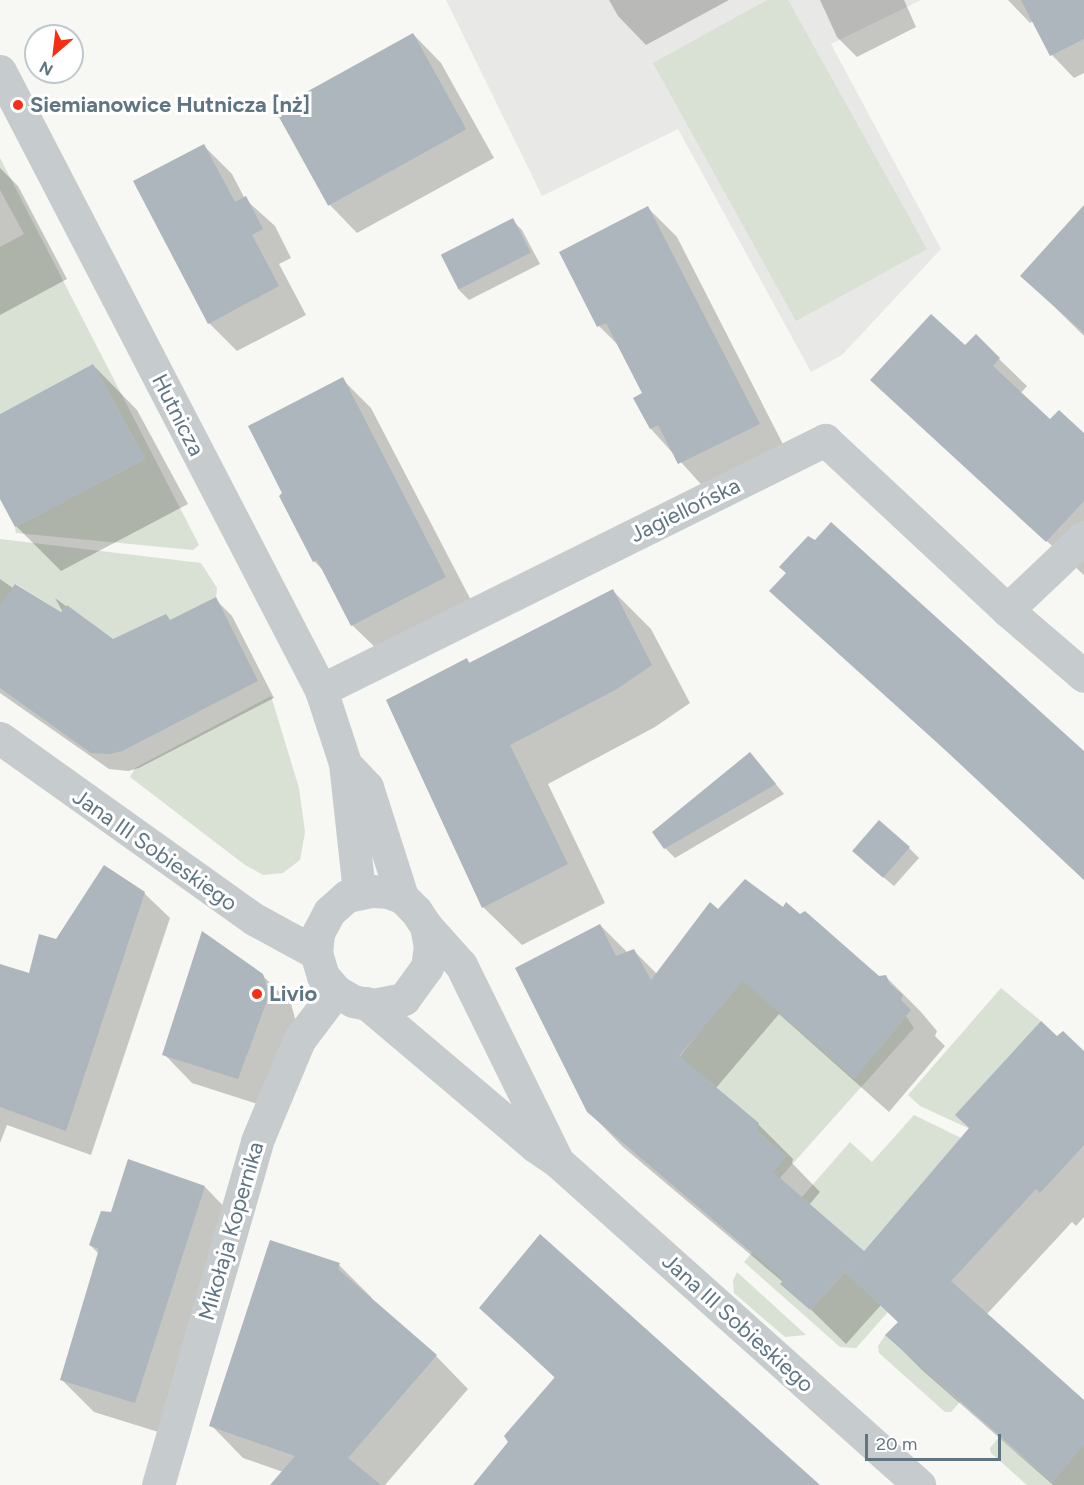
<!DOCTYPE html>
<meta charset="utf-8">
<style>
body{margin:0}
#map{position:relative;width:1084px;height:1485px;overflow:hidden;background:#f7f7f3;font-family:Figtree,sans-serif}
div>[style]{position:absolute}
.built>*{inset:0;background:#e8e8e7}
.green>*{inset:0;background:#d9e0d4}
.shadow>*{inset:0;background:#0003}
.building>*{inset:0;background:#acb6bc;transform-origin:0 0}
.street>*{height:33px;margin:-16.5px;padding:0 16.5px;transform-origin:16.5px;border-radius:16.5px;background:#c6cbce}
.dots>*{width:16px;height:16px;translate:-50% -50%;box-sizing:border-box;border:3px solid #fff;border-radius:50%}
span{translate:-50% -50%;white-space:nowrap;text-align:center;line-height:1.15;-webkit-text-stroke:6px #fff;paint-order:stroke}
.poi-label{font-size:22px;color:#5f7682;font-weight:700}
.left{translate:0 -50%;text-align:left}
.street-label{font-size:22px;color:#5f7682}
.north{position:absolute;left:24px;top:24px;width:60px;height:60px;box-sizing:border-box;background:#fff;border:2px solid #bfc8cd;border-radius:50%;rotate:208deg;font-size:16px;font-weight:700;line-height:24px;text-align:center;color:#5f7682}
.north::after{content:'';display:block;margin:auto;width:21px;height:27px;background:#f62f14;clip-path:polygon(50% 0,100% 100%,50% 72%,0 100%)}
.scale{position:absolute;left:865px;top:1434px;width:136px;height:27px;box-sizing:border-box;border:3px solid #5f7682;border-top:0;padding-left:8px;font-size:18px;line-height:21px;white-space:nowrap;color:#5f7682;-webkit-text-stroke:4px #fff;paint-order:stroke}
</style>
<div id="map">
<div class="built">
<i style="clip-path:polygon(446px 0,921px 0,831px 44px,941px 249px,842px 355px,811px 372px,678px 129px,542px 196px)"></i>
</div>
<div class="green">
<i style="clip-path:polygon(767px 0,788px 0,927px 249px,796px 321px,653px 63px)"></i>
<i style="clip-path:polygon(0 158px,199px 545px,193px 550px,16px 533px,15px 527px,145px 459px,93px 364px,0 414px,0 247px,24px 234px,0 190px)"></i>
<i style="clip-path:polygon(0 539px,201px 563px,217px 588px,216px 597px,114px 649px,88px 631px,91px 623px,67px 605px,61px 612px,16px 584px,0 606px)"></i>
<i style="clip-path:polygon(271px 696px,299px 788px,305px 832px,300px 860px,283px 873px,263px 875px,245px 865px,130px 777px,135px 768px)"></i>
<i style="clip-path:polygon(731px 970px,854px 1078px,906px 1016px,914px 1028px,779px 1179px,772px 1172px,786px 1156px,757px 1131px,759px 1123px,709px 1081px,675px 1063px,700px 1031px)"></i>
<i style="clip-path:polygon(1001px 988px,1041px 1021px,956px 1115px,970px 1129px,920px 1106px,908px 1095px)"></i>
<i style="clip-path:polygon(914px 1115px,961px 1138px,862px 1253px,801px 1198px,850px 1142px,872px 1162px)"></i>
<i style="clip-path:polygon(753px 1252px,784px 1280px,781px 1284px,810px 1310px,845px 1272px,888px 1312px,856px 1348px,840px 1347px,744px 1262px)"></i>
<i style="clip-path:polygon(737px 1272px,806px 1335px,785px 1337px,734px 1293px,733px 1281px)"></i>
<i style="clip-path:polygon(886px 1334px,960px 1402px,951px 1412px,945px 1412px,879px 1353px,878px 1346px)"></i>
<i style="clip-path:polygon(999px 1437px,1052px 1482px,1084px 1444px,1084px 1485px,1027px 1485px,991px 1453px,990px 1448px)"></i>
</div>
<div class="shadow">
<i style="clip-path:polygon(609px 0,729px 0,646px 45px,618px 16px)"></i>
<i style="clip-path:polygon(820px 0,904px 0,916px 27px,857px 57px,837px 37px)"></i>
<i style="clip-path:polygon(1008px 0,1084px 0,1084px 73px,1074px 78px,1052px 55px,1033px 21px,1030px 23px)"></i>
<i style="clip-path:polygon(413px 34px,441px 63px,494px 158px,357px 233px,329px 204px)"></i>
<i style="clip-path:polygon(204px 146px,232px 174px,245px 199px,275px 226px,291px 258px,279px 264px,306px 315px,237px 351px,209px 323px)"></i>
<i style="clip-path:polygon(0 168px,18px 186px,67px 279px,0 315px)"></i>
<i style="clip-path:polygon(1084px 207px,1084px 336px,1023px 276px)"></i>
<i style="clip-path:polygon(648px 208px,677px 237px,787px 452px,708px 492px,651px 429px,635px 398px,644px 394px,620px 347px,599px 326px)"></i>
<i style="clip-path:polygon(512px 220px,522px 230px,540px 264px,469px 300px,459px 290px)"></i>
<i style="clip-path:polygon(965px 347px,999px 359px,1027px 386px,1020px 394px,1051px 421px,1084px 435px,1084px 575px,900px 407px)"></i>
<i style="clip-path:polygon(93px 365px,137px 410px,188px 504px,61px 571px,16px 526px,0 495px,0 415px)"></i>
<i style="clip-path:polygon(342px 379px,371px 408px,474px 606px,381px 653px,352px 625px,325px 572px,314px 561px)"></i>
<i style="clip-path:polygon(0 579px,72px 629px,55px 598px,113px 641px,170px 621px,215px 599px,232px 616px,274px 698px,139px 768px,128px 771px,109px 769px,0 693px)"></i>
<i style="clip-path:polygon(613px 591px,651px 629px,690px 703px,655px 727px,548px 784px,605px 903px,522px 945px,483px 907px,467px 660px,471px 664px)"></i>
<i style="clip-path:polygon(771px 591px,1084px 753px,1084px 880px,974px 776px)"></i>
<i style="clip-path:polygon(759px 764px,784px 794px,675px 858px,665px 848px)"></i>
<i style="clip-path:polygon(909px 848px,919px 858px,894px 886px,864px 861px)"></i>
<i style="clip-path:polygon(144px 893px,170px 918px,91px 1155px,7px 1125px,0 1143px,0 967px,30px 974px,57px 941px)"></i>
<i style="clip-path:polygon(718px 911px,878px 977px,886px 977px,921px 1012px,937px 1031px,935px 1036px,945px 1046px,889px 1112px,779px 1014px,716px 1088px,758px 1124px,793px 1159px,792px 1163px,820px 1192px,809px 1205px,864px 1253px,1057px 1039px,1084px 1052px,1084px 1217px,1076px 1226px,1072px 1222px,987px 1314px,1084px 1401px,1084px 1485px,1053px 1485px,922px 1370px,887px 1335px,899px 1323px,881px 1305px,846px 1344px,784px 1283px,623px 1147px,588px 1111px,600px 925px,628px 953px,634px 951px,657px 974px)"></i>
<i style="clip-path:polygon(262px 975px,291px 1004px,297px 1025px,267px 1107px,192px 1083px,164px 1054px)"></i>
<i style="clip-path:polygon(205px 1187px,237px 1220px,168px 1435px,94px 1412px,61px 1379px,99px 1254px,90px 1245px,112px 1214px)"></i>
<i style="clip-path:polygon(339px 1265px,371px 1297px,371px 1300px,436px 1356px,468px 1389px,385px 1485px,272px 1485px,283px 1472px,243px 1458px,211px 1425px)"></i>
<i style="clip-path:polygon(481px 1308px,818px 1485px,496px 1485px,556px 1379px)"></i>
</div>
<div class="building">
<i style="clip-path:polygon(1021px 0,1084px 0,1084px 39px,1050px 56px)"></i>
<i style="left:413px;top:33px;width:110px;height:158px;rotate:61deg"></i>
<i style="clip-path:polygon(204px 144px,235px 202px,246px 196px,263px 229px,252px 235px,279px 286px,208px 324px,133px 181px)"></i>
<i style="clip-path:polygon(1084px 205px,1084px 333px,1020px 276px)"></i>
<i style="clip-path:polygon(648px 206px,760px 424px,678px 464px,658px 425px,650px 429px,633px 398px,642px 393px,606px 323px,597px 327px,559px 252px)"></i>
<i style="left:513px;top:218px;width:39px;height:81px;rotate:63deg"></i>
<i style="clip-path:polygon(931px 314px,965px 345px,976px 334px,1000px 358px,993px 366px,1050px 419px,1059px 410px,1084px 433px,1084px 501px,1046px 542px,870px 380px)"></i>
<i style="clip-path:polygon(93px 364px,145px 459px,15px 527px,0 499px,0 414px)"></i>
<i style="clip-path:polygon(343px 377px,446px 577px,351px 626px,317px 560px,313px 562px,279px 496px,282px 493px,248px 426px)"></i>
<i style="clip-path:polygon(831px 522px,1084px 751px,1084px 880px,943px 748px,769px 591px,786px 573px,779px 567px,808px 536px,815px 540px)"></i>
<i style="clip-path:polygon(15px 584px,61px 612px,67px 605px,113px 639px,166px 614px,170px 620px,216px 597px,258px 681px,122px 751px,110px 754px,91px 753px,0 688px,0 606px)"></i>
<i style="clip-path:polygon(613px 589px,652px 665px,617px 689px,510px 745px,568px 864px,482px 908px,386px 700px,467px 658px,469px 663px)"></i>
<i style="clip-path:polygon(750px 752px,776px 784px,664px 849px,652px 832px)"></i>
<i style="left:879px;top:820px;width:41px;height:41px;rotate:41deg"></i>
<i style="clip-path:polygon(104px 865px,145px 892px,66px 1131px,0 1107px,0 964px,29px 973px,39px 934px,56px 939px)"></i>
<i style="clip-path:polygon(745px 879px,783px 907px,786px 902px,800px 914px,805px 911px,879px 976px,886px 975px,890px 984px,903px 995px,901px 1000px,911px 1010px,854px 1078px,743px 981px,679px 1056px,759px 1123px,757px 1131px,786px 1156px,773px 1172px,864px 1251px,969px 1128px,955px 1115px,1041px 1021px,1057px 1036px,1063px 1031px,1084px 1051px,1084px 1145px,1040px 1193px,1036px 1189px,951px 1281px,1084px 1400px,1084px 1444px,1052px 1482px,885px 1335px,898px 1322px,845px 1272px,862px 1253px,810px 1310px,780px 1284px,784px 1280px,587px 1112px,515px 968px,600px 924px,616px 956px,634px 949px,651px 980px,710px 902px,718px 909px)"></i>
<i style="clip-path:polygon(202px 931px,263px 974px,269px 995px,238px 1079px,162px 1055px)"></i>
<i style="clip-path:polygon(128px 1159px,205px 1186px,135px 1403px,60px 1380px,99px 1249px,89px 1245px,101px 1211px,111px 1212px)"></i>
<i style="clip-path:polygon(540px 1234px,655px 1337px,820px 1485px,473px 1485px,508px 1442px,504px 1436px,555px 1377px,479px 1308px)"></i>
<i style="clip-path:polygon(270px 1240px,340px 1263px,338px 1269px,437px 1355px,348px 1458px,381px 1485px,270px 1485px,295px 1456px,209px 1426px)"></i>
</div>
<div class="street">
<i style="left:0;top:71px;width:697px;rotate:62.59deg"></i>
<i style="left:321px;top:690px;width:77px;rotate:71.8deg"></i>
<i style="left:345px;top:763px;width:130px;rotate:83.8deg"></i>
<i style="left:1007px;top:610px;width:106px;rotate:-43.5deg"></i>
<i style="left:321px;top:690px;width:563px;rotate:-26.38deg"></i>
<i style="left:825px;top:440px;width:249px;rotate:43deg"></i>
<i style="left:1007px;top:610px;width:101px;rotate:40.6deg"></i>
<i style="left:0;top:738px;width:312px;rotate:35.5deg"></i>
<i style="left:254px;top:919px;width:71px;rotate:28.7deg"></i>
<i style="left:350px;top:769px;width:25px;rotate:47deg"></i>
<i style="left:367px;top:787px;width:115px;rotate:72.3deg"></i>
<i style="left:371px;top:891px;width:17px;rotate:3deg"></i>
<i style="left:388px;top:892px;width:15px;rotate:20deg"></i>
<i style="left:402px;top:897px;width:20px;rotate:45deg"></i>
<i style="left:416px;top:911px;width:18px;rotate:56deg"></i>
<i style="left:426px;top:926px;width:20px;rotate:79deg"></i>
<i style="left:430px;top:946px;width:21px;rotate:98deg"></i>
<i style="left:427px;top:967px;width:39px;rotate:126deg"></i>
<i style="left:404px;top:999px;width:33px;rotate:169deg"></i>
<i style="left:372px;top:1005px;width:19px;rotate:-168deg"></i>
<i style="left:353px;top:1001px;width:20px;rotate:-150deg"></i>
<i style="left:336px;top:991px;width:20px;rotate:-131deg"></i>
<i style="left:323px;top:976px;width:24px;rotate:-107deg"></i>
<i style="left:316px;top:953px;width:20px;rotate:-84deg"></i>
<i style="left:318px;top:933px;width:24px;rotate:-62deg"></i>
<i style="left:329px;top:912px;width:24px;rotate:-42deg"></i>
<i style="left:347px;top:896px;width:25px;rotate:-12deg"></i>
<i style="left:426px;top:926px;width:52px;rotate:48.1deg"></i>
<i style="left:461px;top:965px;width:213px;rotate:63.8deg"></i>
<i style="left:366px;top:1003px;width:221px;rotate:40.2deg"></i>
<i style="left:535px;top:1146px;width:27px;rotate:34deg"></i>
<i style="left:557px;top:1161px;width:486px;rotate:41.8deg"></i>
<i style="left:158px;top:1485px;width:358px;rotate:-73.9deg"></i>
<i style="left:257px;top:1141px;width:109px;rotate:-67.4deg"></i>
<i style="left:299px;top:1040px;width:61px;rotate:-52.9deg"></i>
</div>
<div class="dots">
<i style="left:18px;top:105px;background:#f62f14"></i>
<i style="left:257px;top:994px;background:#f62f14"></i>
</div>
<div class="poi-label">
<span class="left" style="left:30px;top:105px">Siemianowice Hutnicza [nż]</span>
<span class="left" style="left:269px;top:994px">Livio</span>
</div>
<div class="street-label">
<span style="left:178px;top:415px;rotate:63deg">Hutnicza</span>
<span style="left:685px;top:510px;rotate:-26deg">Jagiellońska</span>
<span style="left:155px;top:850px;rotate:35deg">Jana III Sobieskiego</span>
<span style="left:231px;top:1231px;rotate:-74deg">Mikołaja Kopernika</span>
<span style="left:738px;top:1323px;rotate:42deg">Jana III Sobieskiego</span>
</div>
<div class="north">N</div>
<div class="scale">20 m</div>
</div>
